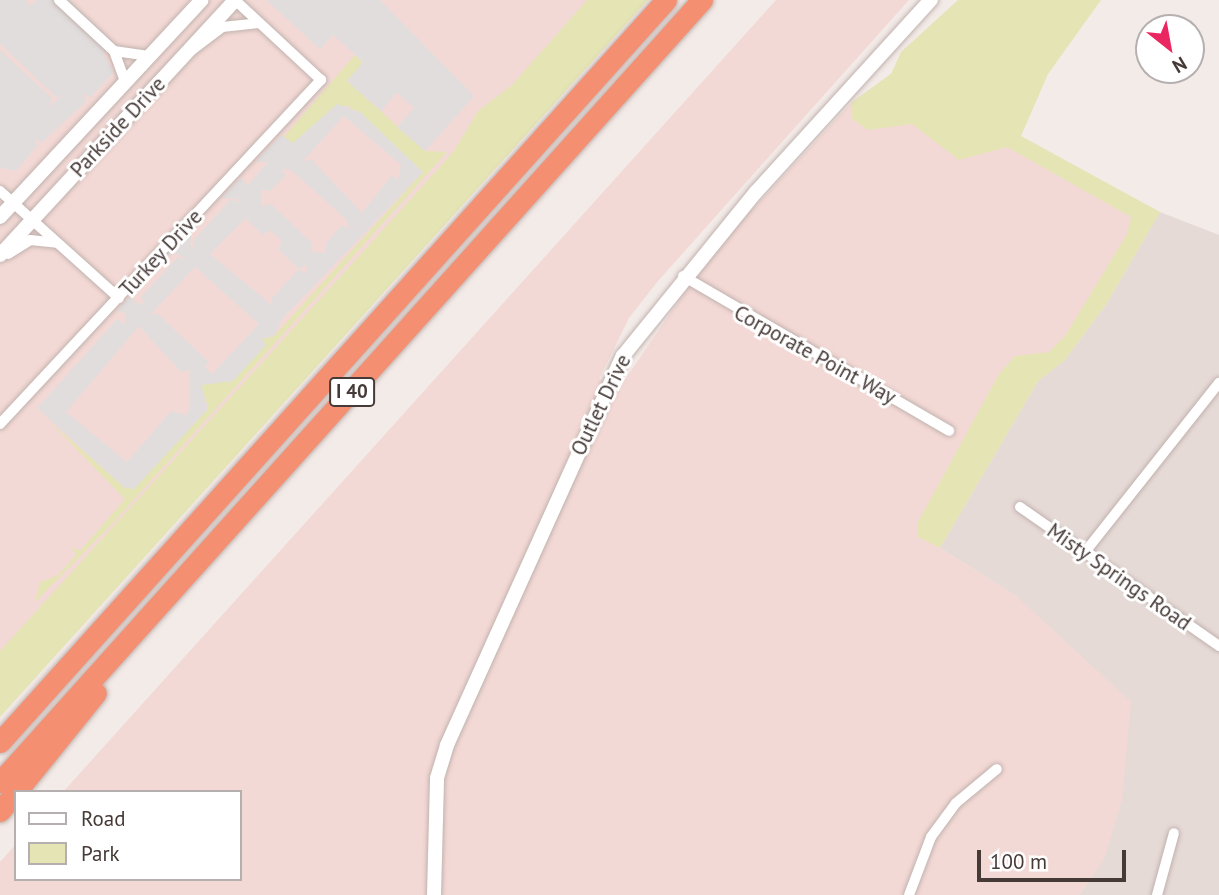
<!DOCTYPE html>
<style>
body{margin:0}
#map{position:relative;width:1219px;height:895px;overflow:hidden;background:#f3ebe8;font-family:"PT Sans",sans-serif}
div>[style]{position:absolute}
.residential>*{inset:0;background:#e6dad7}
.commercial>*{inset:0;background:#f3d9d5}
.green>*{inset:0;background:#e4e4b4}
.parking>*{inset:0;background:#e1dddd}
.roads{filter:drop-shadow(0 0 2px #c1b2ae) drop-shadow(0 0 2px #c1b2ae)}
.minor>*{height:10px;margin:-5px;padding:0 5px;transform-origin:5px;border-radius:5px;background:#fff}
.tertiary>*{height:14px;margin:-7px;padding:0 7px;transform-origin:7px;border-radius:7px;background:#fff}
.motorway>*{height:21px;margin:-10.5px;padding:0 10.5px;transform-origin:10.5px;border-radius:10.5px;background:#f48f72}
span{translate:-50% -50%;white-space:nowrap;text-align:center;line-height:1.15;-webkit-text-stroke:6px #fff;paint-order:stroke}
.shield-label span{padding:2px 5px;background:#fff;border:2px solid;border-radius:5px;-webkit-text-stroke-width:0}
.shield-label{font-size:19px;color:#463a37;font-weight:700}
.street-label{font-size:21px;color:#463a37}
.legend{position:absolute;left:14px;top:790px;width:228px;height:91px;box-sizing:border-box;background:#fff;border:2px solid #b5b0af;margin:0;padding:9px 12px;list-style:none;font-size:21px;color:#463a37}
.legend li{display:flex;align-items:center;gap:14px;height:35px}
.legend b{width:35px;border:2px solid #b5b0af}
.north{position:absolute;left:1135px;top:14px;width:70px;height:70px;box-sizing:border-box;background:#fff;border:2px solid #b5b0af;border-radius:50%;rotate:149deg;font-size:19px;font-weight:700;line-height:28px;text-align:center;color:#463a37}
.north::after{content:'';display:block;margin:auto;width:24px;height:32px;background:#eb2761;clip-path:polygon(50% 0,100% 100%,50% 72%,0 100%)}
.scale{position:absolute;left:977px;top:850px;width:149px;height:32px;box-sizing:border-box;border:4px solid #463a37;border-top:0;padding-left:9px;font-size:21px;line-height:24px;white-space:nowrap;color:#463a37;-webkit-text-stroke:5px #fff;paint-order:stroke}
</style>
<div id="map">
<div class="residential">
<i style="clip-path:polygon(1160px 212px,1219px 235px,1219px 895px,1078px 895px,1085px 887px,1066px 648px,1016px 596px,940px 548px,1038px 381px,1065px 360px,1107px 303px)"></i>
</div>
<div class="commercial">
<i style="clip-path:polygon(0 0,595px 0,0 663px)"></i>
<i style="clip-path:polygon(776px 0,909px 0,658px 281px,629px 318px,599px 379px,619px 388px,711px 254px,852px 102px,891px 74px,1160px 212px,1107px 303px,1065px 360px,1038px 381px,940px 548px,1016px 596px,1131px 702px,1122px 799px,1104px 859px,1085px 887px,1078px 895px,0 895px,0 862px,16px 844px,16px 879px,240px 879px,240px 792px,63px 792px)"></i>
</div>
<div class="green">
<i style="clip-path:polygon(587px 0,648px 0,0 717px,0 651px,409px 201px,454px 151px,478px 111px,512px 85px)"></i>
<i style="clip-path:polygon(958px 0,1101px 0,1048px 74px,1021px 136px,1160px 212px,1107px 303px,1065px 360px,1038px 381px,940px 548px,918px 537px,918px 522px,999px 374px,1015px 356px,1049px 352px,1065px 336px,1127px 234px,1131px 217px,1007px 147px,959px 160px,912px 124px,868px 130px,851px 118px,852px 102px,891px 74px,901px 52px)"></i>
<i style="clip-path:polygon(355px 55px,363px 63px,347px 81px,425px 151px,447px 152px,113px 523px,35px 602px,40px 582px,57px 576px,76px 555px,72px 547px,80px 551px,125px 499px,50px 422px,125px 488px,203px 413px,201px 405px,208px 406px,200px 385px,232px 381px,265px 345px,262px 339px,274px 336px,423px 172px,347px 105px,293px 143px,281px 140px)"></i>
</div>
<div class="parking">
<i style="clip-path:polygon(0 0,26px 0,30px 6px,36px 0,69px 0,114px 43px,103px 54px,114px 72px,90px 98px,83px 93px,86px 102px,41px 143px,35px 137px,37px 146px,16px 171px,0 168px,0 50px,52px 98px,49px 107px,65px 93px,57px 98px,0 44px)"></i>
<i style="clip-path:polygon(266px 0,380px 0,474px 96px,425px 151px,397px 127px,414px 108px,397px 93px,381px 111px,347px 81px,363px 62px,333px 35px,320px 49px)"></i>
<i style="clip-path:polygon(evenodd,337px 104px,360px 112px,423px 172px,282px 319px,274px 336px,262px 339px,266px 345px,233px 381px,201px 385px,208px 409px,134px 489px,125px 488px,37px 408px,117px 319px,125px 324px,125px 313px,117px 311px,133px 293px,134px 302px,143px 304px,142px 296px,177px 258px,185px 260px,176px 253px,166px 257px,193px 228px,190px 244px,195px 249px,193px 241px,231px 199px,239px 203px,237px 199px,221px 198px,240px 178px,248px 185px,268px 162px,255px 162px,281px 135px,293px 143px,337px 104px,344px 116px,401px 165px,398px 180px,392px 175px,362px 213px,311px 159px,302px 162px,344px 116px,337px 104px,281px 169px,291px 170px,347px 220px,349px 229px,342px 225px,326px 243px,326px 253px,311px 252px,311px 242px,271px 204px,261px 206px,261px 190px,270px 191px,286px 175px,281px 169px,337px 104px,251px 213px,246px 219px,263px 235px,270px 230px,282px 241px,278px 249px,299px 269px,307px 265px,306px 274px,299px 269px,271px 299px,273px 306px,210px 254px,251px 213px,337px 104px,195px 267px,259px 324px,212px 374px,205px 367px,209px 362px,158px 314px,150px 315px,195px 267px,337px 104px,139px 326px,181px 372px,190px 370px,190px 407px,186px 415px,171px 411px,127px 462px,66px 412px,139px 326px)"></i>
</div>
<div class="roads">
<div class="minor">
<i style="left:59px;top:0;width:75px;rotate:42.8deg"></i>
<i style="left:114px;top:51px;width:33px;rotate:70deg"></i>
<i style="left:192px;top:50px;width:38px;rotate:-37deg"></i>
<i style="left:222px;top:27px;width:37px;rotate:-6deg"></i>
<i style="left:114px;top:51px;width:35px;rotate:8deg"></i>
<i style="left:0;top:191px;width:160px;rotate:42deg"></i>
<i style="left:8px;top:254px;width:26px;rotate:-32deg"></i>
<i style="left:30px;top:240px;width:27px;rotate:6deg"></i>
<i style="left:683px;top:276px;width:308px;rotate:30.2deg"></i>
<i style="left:0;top:424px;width:471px;rotate:-47deg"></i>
<i style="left:321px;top:80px;width:117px;rotate:-137.1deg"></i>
<i style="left:1020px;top:507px;width:243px;rotate:34.9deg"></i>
<i style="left:1085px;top:552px;width:216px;rotate:-51.6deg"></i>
<i style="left:909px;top:895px;width:62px;rotate:-69.2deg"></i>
<i style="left:931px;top:837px;width:42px;rotate:-53.7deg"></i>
<i style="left:956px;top:803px;width:53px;rotate:-39.7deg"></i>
<i style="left:1157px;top:895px;width:64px;rotate:-74.7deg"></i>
</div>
<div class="tertiary">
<i style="left:0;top:217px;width:296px;rotate:-47.1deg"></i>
<i style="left:0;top:255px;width:347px;rotate:-47.3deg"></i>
<i style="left:434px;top:895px;width:117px;rotate:-88.5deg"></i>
<i style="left:437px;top:778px;width:34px;rotate:-73deg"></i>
<i style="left:447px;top:745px;width:427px;rotate:-65.7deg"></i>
<i style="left:623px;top:356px;width:211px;rotate:-51deg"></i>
<i style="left:756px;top:192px;width:260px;rotate:-47.7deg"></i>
</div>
<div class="motorway">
<i style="left:0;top:742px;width:997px;rotate:-48.09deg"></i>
<i style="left:0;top:782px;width:1051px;rotate:-48.09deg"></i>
<i style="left:16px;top:792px;width:127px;rotate:-51.1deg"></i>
<i style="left:0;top:811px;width:25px;rotate:-50deg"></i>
</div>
</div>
<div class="shield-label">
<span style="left:352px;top:392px">I 40</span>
</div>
<div class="street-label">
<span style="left:118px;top:127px;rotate:-47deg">Parkside Drive</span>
<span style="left:161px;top:253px;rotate:-47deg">Turkey Drive</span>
<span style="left:815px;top:355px;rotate:29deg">Corporate Point Way</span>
<span style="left:601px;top:405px;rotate:-64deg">Outlet Drive</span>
<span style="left:1119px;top:577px;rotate:35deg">Misty Springs Road</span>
</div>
<ul class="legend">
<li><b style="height:9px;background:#fff"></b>Road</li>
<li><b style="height:19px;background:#e4e4b4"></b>Park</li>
</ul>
<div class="north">N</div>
<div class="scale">100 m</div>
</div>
